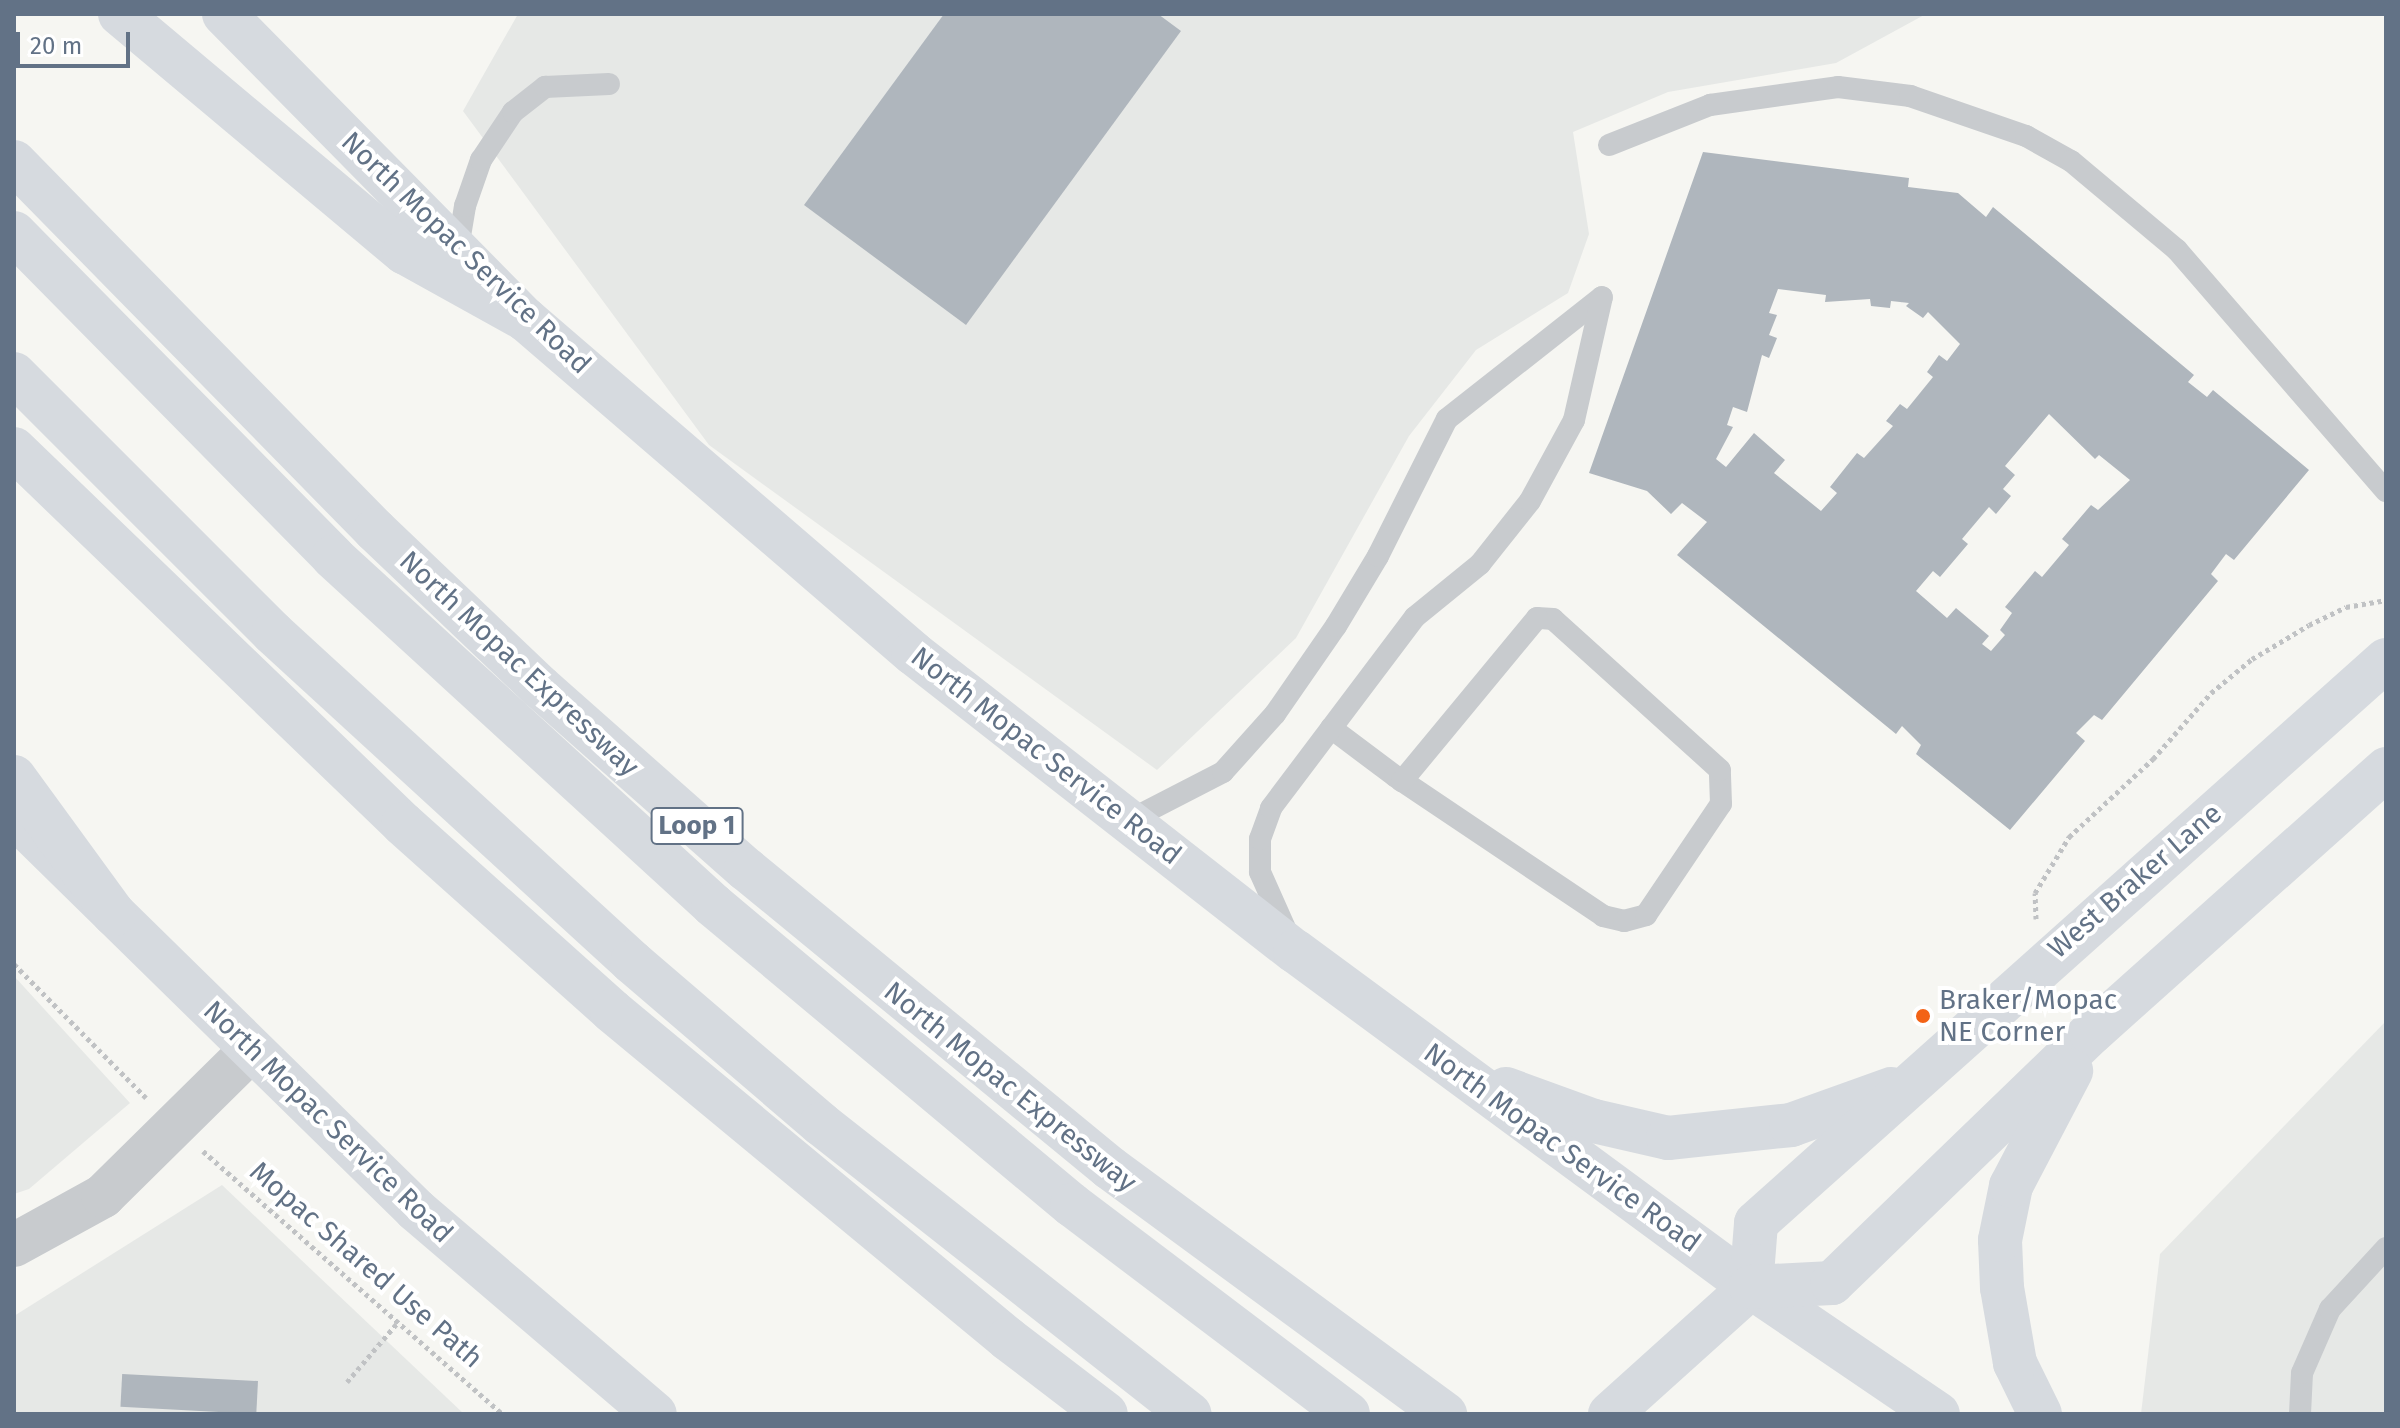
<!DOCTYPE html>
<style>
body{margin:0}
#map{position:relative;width:2400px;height:1428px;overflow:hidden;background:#f6f6f2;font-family:"Fira Sans",sans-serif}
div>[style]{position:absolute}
.built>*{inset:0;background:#e6e8e6}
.building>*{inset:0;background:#afb6bd;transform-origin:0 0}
.path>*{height:5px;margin-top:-2.5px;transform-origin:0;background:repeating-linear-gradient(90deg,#c0c2c4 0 4px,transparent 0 8px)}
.service>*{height:22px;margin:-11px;padding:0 11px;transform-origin:11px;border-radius:11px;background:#c8cbce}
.minor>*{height:44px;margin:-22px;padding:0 22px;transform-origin:22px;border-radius:22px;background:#c8cbce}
.secondary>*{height:44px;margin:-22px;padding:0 22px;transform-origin:22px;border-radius:22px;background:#d6dadf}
.motorway>*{height:44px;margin:-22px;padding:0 22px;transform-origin:22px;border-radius:22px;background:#d6dadf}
.dots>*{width:22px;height:22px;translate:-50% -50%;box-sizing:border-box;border:4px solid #fff;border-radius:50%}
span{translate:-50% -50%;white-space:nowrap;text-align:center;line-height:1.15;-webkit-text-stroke:8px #fff;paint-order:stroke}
.shield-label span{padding:2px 6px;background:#fff;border:2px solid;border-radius:6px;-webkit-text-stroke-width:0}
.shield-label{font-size:26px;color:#627286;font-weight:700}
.street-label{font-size:28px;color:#627286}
.poi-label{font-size:28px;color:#627286}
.left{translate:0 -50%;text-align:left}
.frame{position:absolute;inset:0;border:16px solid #627286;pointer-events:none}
.scale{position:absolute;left:16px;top:32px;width:114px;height:36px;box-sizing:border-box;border:4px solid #627286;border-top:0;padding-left:10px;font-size:24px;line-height:28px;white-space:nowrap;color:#627286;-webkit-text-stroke:6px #fff;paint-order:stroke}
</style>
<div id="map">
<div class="built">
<i style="clip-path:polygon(518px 14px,1926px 14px,1836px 63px,1668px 92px,1573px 132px,1589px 234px,1568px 293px,1476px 350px,1409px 436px,1296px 638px,1157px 770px,709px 445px,463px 111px)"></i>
<i style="clip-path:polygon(14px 976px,130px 1103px,29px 1189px,14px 1194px)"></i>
<i style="clip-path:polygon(2386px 1021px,2386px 1414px,2141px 1414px,2160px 1254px)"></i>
<i style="clip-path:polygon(222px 1185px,464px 1414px,14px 1414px,14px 1316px)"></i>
</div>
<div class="building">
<i style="clip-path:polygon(944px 14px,1158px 14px,1181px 31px,966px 325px,804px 205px)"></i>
<i style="clip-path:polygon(evenodd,1703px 152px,1909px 178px,1908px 187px,1958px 193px,1986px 217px,1993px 207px,2194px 375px,2188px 382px,2207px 397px,2213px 390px,2309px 470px,2234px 560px,2226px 554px,2211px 574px,2218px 581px,2102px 720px,2094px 715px,2076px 733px,2085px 741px,2010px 830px,1916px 754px,1921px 745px,1902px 726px,1896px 734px,1677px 555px,1707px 522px,1682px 503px,1671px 514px,1647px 491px,1589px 473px,1703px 152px,1778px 289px,1826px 295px,1825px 302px,1870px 299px,1871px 306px,1890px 308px,1891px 301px,1909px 303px,1906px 306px,1923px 318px,1928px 312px,1960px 344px,1947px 361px,1939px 355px,1927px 372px,1933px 377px,1907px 409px,1900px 404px,1886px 421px,1893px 426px,1864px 458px,1857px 453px,1830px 487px,1837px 493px,1821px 511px,1774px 473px,1785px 460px,1754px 433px,1726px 467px,1716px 459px,1733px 427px,1727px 425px,1733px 407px,1747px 412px,1762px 355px,1769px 358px,1777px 338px,1769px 335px,1777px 315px,1769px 313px,1778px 289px,1703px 152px,2049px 414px,2095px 459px,2099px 455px,2130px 480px,2098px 510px,2091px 505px,2062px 539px,2069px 545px,2042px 577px,2035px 571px,2005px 607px,2012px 613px,2000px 630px,2005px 635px,1991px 651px,1982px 644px,1989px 636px,1956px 608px,1947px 618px,1916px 591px,1933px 571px,1940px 577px,1968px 544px,1962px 539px,1989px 507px,1996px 514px,2011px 496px,2003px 489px,2015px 475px,2005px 466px,2049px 414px)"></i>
<i style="left:258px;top:1381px;width:33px;height:136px;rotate:93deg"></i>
</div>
<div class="path">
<i style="left:2036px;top:919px;width:26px;rotate:-92deg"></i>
<i style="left:2035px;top:893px;width:66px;rotate:-58.7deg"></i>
<i style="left:2069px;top:837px;width:115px;rotate:-42.9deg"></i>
<i style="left:2153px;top:759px;width:88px;rotate:-48.7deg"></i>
<i style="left:2211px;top:693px;width:53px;rotate:-39.7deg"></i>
<i style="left:2252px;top:659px;width:66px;rotate:-30.8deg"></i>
<i style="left:2309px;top:625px;width:41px;rotate:-25.9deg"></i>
<i style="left:2346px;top:607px;width:41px;rotate:-9.9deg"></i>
<i style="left:14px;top:964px;width:188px;rotate:45.4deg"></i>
<i style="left:203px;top:1151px;width:398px;rotate:41.3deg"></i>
<i style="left:347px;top:1382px;width:79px;rotate:-49.6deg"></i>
</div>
<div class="service">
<i style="left:1609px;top:145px;width:109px;rotate:-21.6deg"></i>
<i style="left:1710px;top:105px;width:129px;rotate:-8deg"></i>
<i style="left:1838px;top:87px;width:73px;rotate:7.1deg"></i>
<i style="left:1910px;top:96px;width:123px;rotate:19deg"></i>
<i style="left:2026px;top:136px;width:51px;rotate:29.1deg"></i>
<i style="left:2071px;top:161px;width:138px;rotate:40deg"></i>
<i style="left:2177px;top:250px;width:319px;rotate:49.1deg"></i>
<i style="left:458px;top:248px;width:43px;rotate:-80.5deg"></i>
<i style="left:465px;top:206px;width:49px;rotate:-70.8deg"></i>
<i style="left:481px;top:160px;width:58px;rotate:-56.3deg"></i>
<i style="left:513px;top:112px;width:41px;rotate:-38deg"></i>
<i style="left:545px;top:87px;width:64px;rotate:-2.7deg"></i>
<i style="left:1331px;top:728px;width:80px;rotate:36.9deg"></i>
<i style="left:1395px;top:776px;width:251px;rotate:33.9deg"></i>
<i style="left:1603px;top:916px;width:22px;rotate:13deg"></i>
<i style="left:1624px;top:921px;width:23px;rotate:-15deg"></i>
<i style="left:1646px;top:915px;width:134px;rotate:-56deg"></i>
<i style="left:1721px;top:804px;width:34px;rotate:-92deg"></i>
<i style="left:1720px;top:770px;width:225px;rotate:-137.9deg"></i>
<i style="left:1553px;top:619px;width:16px;rotate:-176deg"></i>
<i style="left:1537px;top:618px;width:212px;rotate:129.6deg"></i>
<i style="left:1128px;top:821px;width:107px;rotate:-27.3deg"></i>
<i style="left:1223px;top:772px;width:78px;rotate:-48.1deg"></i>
<i style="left:1275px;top:714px;width:107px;rotate:-55.3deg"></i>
<i style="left:1336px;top:626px;width:82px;rotate:-59deg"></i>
<i style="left:1378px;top:556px;width:153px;rotate:-63.3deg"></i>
<i style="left:1447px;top:419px;width:197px;rotate:-38.2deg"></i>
<i style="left:1288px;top:935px;width:69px;rotate:-114deg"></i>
<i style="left:1260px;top:872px;width:33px;rotate:-90deg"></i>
<i style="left:1260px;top:839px;width:33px;rotate:-70deg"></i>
<i style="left:1271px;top:808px;width:239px;rotate:-53deg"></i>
<i style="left:1415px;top:617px;width:84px;rotate:-39.2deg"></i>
<i style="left:1480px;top:564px;width:80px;rotate:-51.6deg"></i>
<i style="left:1530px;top:501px;width:92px;rotate:-61.5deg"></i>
<i style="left:1574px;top:420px;width:126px;rotate:-77.2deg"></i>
<i style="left:2300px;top:1414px;width:41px;rotate:-87.2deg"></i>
<i style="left:2302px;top:1373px;width:70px;rotate:-66.4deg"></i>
<i style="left:2330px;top:1309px;width:83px;rotate:-47.4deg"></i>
</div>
<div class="minor">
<i style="left:14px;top:1245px;width:102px;rotate:-28.8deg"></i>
<i style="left:103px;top:1196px;width:208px;rotate:-44.6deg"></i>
</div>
<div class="secondary">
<i style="left:224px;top:14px;width:429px;rotate:45.4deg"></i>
<i style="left:525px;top:319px;width:512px;rotate:40.72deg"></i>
<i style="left:913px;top:653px;width:484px;rotate:38deg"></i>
<i style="left:1295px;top:951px;width:566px;rotate:36.38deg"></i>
<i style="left:1751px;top:1287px;width:226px;rotate:34.2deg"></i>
<i style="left:14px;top:816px;width:563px;rotate:44.42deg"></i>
<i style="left:416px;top:1210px;width:314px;rotate:40.5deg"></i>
<i style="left:1506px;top:1089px;width:94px;rotate:20deg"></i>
<i style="left:1594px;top:1121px;width:76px;rotate:12.9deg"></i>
<i style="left:1668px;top:1138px;width:124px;rotate:-6deg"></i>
<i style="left:1791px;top:1125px;width:106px;rotate:-19.8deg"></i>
<i style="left:1751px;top:1287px;width:64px;rotate:-85.5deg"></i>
<i style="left:1756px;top:1223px;width:845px;rotate:-41.79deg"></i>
<i style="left:1610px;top:1414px;width:190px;rotate:-42deg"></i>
<i style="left:1751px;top:1287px;width:81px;rotate:-2.8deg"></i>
<i style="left:1832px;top:1283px;width:360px;rotate:-44deg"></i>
<i style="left:2091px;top:1033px;width:396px;rotate:-41.8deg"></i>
<i style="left:2040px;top:1414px;width:57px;rotate:-116.1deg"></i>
<i style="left:2015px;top:1363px;width:76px;rotate:-99.8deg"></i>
<i style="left:2002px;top:1288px;width:48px;rotate:-92.4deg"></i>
<i style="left:2000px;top:1240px;width:55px;rotate:-78.5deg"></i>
<i style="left:2011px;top:1186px;width:130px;rotate:-62.4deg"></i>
</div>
<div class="motorway">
<i style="left:120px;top:14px;width:371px;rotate:40deg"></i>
<i style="left:404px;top:252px;width:138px;rotate:29deg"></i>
<i style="left:14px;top:162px;width:516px;rotate:45.55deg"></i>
<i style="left:375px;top:530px;width:228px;rotate:43.6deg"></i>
<i style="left:540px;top:687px;width:275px;rotate:41.5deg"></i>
<i style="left:746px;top:869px;width:471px;rotate:39.4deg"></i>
<i style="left:1110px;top:1168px;width:416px;rotate:36.3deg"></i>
<i style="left:14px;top:233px;width:455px;rotate:45.4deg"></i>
<i style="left:333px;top:557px;width:515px;rotate:42.48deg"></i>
<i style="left:713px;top:905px;width:468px;rotate:39.9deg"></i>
<i style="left:1072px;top:1205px;width:346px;rotate:37.1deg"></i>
<i style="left:14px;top:374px;width:366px;rotate:45deg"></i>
<i style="left:273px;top:633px;width:487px;rotate:42.5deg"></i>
<i style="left:632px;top:962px;width:249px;rotate:40.6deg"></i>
<i style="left:821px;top:1124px;width:469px;rotate:38.2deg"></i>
<i style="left:14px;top:449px;width:540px;rotate:43.95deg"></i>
<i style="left:403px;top:824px;width:280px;rotate:41.8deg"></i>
<i style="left:612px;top:1011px;width:514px;rotate:39.63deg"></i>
<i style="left:1008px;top:1339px;width:123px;rotate:37.4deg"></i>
<i style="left:14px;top:777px;width:170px;rotate:53.9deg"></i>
</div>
<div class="dots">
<i style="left:1923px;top:1016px;background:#f36316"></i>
</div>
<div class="shield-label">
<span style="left:697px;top:826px">Loop 1</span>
</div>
<div class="street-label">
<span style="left:466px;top:253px;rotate:44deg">North Mopac Service Road</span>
<span style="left:519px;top:664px;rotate:43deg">North Mopac Expressway</span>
<span style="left:1046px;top:756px;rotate:38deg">North Mopac Service Road</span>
<span style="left:2135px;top:881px;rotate:-41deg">West Braker Lane</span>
<span style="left:1010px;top:1087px;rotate:39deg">North Mopac Expressway</span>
<span style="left:328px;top:1122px;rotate:44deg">North Mopac Service Road</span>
<span style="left:1562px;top:1148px;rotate:36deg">North Mopac Service Road</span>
<span style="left:366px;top:1265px;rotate:41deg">Mopac Shared Use Path</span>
</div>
<div class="poi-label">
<span class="left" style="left:1939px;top:1016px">Braker/Mopac<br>NE Corner</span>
</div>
<div class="frame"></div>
<div class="scale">20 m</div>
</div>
